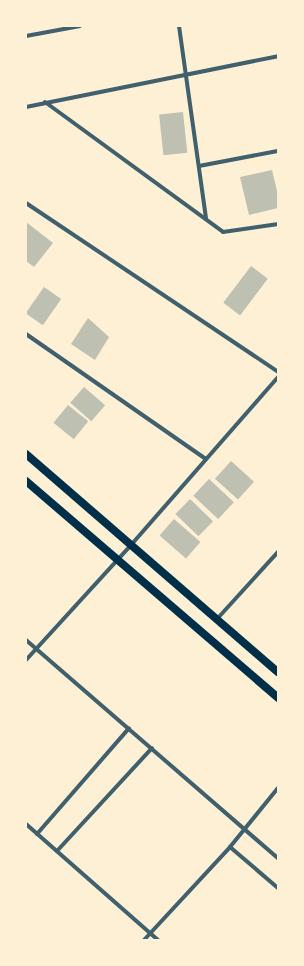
<!DOCTYPE html>
<style>
body{margin:0}
#map{position:relative;width:304px;height:966px;overflow:hidden;background:#fdf0d5;font-family:Quicksand,sans-serif}
div>[style]{position:absolute}
.building>*{inset:0;background:#bec0b2;transform-origin:0 0}
.minor>*{height:4px;margin:-2px;padding:0 2px;transform-origin:2px;border-radius:2px;background:#3f606c}
.secondary>*{height:8px;margin:-4px;padding:0 4px;transform-origin:4px;border-radius:4px;background:#003049}
span{translate:-50% -50%;white-space:nowrap;text-align:center;line-height:1.15;-webkit-text-stroke:3px #fdf0d5;paint-order:stroke}
.frame{position:absolute;inset:0;border:27px solid #fdf0d5;pointer-events:none}
</style>
<div id="map">
<div class="building">
<i style="left:183px;top:112px;width:41px;height:24px;rotate:84deg"></i>
<i style="clip-path:polygon(272px 170px,278px 195px,278px 208px,249px 215px,240px 177px)"></i>
<i style="clip-path:polygon(26px 222px,53px 243px,34px 267px,26px 261px)"></i>
<i style="left:251px;top:266px;width:21px;height:46px;rotate:37deg"></i>
<i style="left:44px;top:287px;width:21px;height:32px;rotate:35deg"></i>
<i style="clip-path:polygon(88px 318px,109px 337px,95px 360px,71px 344px)"></i>
<i style="left:84px;top:387px;width:28px;height:21px;rotate:41deg"></i>
<i style="left:68px;top:405px;width:26px;height:23px;rotate:39deg"></i>
<i style="left:231px;top:461px;width:31px;height:24px;rotate:42deg"></i>
<i style="left:209px;top:479px;width:34px;height:23px;rotate:43deg"></i>
<i style="left:190px;top:499px;width:32px;height:21px;rotate:44deg"></i>
<i style="left:174px;top:519px;width:35px;height:22px;rotate:41deg"></i>
</div>
<div class="minor">
<i style="left:179px;top:26px;width:194px;rotate:82deg"></i>
<i style="left:26px;top:36px;width:55px;rotate:-10.5deg"></i>
<i style="left:45px;top:102px;width:220px;rotate:36.1deg"></i>
<i style="left:223px;top:232px;width:56px;rotate:-8.3deg"></i>
<i style="left:26px;top:107px;width:257px;rotate:-11.4deg"></i>
<i style="left:199px;top:166px;width:80px;rotate:-10.8deg"></i>
<i style="left:26px;top:203px;width:303px;rotate:33.8deg"></i>
<i style="left:26px;top:334px;width:219px;rotate:34.8deg"></i>
<i style="left:217px;top:619px;width:91px;rotate:-47.7deg"></i>
<i style="left:26px;top:640px;width:333px;rotate:40.9deg"></i>
<i style="left:26px;top:660px;width:156px;rotate:-47.6deg"></i>
<i style="left:131px;top:545px;width:223px;rotate:-48.8deg"></i>
<i style="left:26px;top:824px;width:176px;rotate:41.3deg"></i>
<i style="left:37px;top:834px;width:140px;rotate:-49deg"></i>
<i style="left:230px;top:847px;width:63px;rotate:40.5deg"></i>
<i style="left:57px;top:851px;width:140px;rotate:-47.3deg"></i>
<i style="left:144px;top:940px;width:127px;rotate:-47.2deg"></i>
<i style="left:230px;top:847px;width:76px;rotate:-50.9deg"></i>
</div>
<div class="secondary">
<i style="left:26px;top:454px;width:333px;rotate:40.9deg"></i>
<i style="left:26px;top:481px;width:333px;rotate:40.7deg"></i>
</div>
<div class="frame"></div>
</div>
